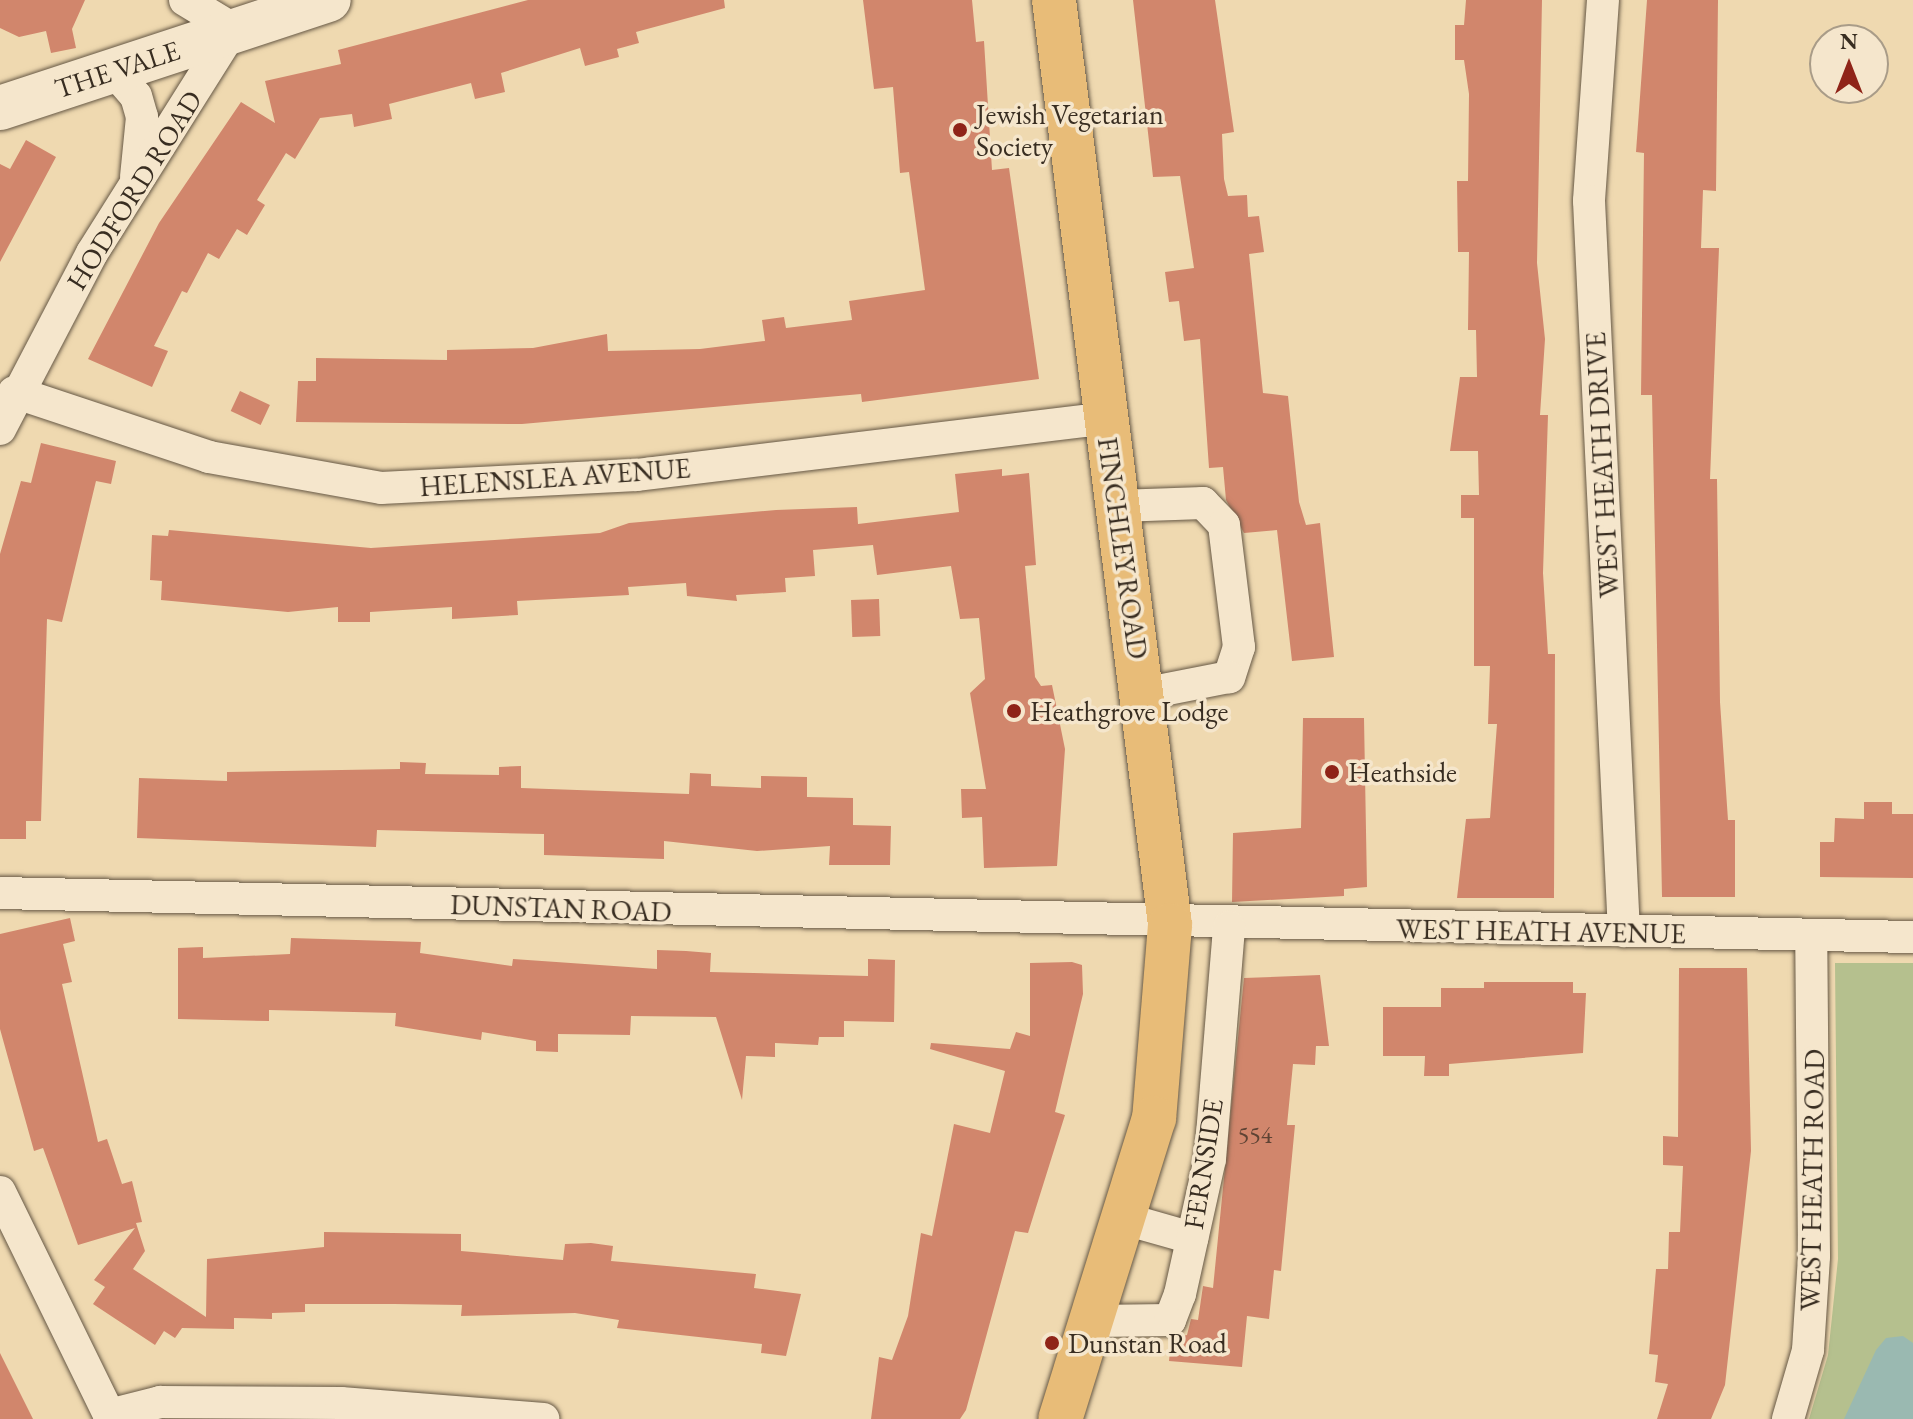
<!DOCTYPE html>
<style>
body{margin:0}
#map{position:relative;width:1913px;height:1419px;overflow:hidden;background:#efd9b0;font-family:"EB Garamond",serif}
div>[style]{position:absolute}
.green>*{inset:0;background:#b5c08e}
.water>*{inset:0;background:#9ab9b1}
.building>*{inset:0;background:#d1866c;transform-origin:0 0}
.roads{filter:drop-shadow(0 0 2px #665845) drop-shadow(0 0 2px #665845)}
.street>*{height:32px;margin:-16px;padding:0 16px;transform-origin:16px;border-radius:16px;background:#f5e6cc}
.secondary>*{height:44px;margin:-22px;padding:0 22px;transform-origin:22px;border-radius:22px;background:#f5e6cc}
.primary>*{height:44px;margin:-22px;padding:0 22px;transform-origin:22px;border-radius:22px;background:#e8bc78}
.dots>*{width:22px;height:22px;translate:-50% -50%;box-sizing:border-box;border:4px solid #f5e6cc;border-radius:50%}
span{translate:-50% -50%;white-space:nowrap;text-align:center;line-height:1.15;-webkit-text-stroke:7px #f5e6cc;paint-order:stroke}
.number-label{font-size:24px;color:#5e4334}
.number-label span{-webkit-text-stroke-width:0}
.street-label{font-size:28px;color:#382d21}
.poi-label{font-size:28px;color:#382d21}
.left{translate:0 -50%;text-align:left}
.north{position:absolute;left:1809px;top:24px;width:80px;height:80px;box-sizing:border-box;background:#f5e6cc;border:2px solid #a99c88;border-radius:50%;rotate:0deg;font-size:22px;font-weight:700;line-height:32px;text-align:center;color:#382d21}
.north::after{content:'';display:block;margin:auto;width:28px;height:36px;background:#8f2418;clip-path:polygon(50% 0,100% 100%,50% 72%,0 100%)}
</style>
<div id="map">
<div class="green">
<i style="clip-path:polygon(1835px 963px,1913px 963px,1913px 1419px,1809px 1419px,1828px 1355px,1838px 1259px)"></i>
</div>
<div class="water">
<i style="clip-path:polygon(1903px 1336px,1913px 1343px,1913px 1419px,1844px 1419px,1876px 1350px,1886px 1338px)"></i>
</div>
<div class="building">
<i style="clip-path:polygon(0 0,85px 0,72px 29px,76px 48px,51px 53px,46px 31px,19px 37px,0 28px)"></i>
<i style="clip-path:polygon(528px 0,724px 0,725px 8px,636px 32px,639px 43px,617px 49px,619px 57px,585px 66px,580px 48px,501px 73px,505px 92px,475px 99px,471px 83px,389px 104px,392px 119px,354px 127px,352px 114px,320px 118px,295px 159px,286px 153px,257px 200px,265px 205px,247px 235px,237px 229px,219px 259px,208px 253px,187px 293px,182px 291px,154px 346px,168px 351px,152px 387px,88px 359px,159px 223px,241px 102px,275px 123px,265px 81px,341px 64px,338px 50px)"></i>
<i style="clip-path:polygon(863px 0,972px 0,976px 42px,984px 41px,992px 170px,1009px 168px,1039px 379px,862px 402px,861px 394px,522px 424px,296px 422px,298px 381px,316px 381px,316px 358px,447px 360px,447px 350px,533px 348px,607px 334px,608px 351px,700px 349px,765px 341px,762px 320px,784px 317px,786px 328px,852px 320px,849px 301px,925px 290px,909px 172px,900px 173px,893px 87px,874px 89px)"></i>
<i style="clip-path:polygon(1133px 0,1215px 0,1234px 132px,1222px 134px,1224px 179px,1228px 196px,1247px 195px,1248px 217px,1259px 216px,1264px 252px,1249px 254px,1263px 393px,1288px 396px,1299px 502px,1306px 525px,1320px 523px,1334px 657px,1292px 661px,1277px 530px,1244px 533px,1226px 500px,1223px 467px,1209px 468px,1200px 339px,1184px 341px,1179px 301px,1169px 302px,1165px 272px,1194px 268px,1180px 176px,1153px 177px)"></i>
<i style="clip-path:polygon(1466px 0,1542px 0,1537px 263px,1545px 339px,1540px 415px,1548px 415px,1543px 573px,1548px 654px,1555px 654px,1554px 898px,1457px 898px,1466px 819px,1490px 818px,1497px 724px,1488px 724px,1490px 666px,1474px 666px,1474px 518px,1461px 518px,1461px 495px,1479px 495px,1478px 451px,1450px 451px,1460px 377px,1477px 377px,1476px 330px,1468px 330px,1469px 252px,1458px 252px,1457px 181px,1468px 181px,1469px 94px,1464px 60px,1455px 60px,1455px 25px,1464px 25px)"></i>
<i style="clip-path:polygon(1647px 0,1718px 0,1716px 191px,1703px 190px,1701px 248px,1719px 248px,1710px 479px,1717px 479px,1720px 702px,1728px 820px,1735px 820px,1735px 897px,1662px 897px,1652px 395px,1641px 395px,1644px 153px,1636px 152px)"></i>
<i style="clip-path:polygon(26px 140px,56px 157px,0 262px,0 164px,10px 169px)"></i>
<i style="left:240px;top:391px;width:33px;height:22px;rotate:25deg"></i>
<i style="clip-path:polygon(41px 443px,116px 461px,111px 484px,96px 481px,62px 622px,47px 619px,41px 821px,26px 821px,26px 839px,0 839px,0 554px,21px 481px,31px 483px)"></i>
<i style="clip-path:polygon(1002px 469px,1002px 476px,1029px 473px,1036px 565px,1025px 566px,1035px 677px,1041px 686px,1052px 685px,1065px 749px,1057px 866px,984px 868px,982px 817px,962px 818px,961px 789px,986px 789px,970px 693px,985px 679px,979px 618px,960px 619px,951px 566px,877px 575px,873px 545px,813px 550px,815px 576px,785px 578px,786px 592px,736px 595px,737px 601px,687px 596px,686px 583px,628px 587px,629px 595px,517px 601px,518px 615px,452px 619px,452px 607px,370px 612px,370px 622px,338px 622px,338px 607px,288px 612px,161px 600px,162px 581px,150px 580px,152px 535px,168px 536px,169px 530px,371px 548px,600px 533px,629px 523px,776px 510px,857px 507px,858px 524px,959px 512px,955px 474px)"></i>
<i style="left:879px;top:599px;width:37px;height:28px;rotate:88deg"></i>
<i style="clip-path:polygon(1303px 718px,1364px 718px,1367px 887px,1344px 889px,1344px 896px,1232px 902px,1233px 833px,1301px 828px)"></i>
<i style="clip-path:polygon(400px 762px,426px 763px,425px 774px,499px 775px,499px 767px,521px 766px,521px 788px,689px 794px,690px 773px,711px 774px,711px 786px,761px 788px,761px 776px,807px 777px,807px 797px,853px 798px,853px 825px,891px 826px,890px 865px,829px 865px,830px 846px,757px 851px,664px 841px,664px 859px,544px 855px,544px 834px,377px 830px,376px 847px,137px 838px,139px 778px,227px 781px,227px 772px,400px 769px)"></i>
<i style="clip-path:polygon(1864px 802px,1892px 802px,1892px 814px,1913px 814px,1913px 878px,1820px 877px,1820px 842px,1834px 842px,1835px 818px,1864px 819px)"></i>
<i style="clip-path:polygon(70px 918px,75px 941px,63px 944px,72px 982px,62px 984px,98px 1142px,107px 1139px,122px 1184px,132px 1181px,142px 1222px,136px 1223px,145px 1251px,133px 1269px,206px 1317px,207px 1259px,324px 1247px,324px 1232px,461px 1234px,461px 1251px,563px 1260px,565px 1244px,591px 1243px,613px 1246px,611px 1261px,756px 1274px,754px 1288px,801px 1294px,786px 1356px,761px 1353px,762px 1344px,617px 1328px,619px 1320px,575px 1313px,461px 1316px,462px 1305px,394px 1304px,305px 1304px,305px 1312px,272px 1313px,272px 1319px,234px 1318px,234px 1329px,182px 1328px,175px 1338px,164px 1331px,155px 1345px,93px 1304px,105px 1287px,94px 1280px,135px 1228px,78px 1245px,43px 1148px,34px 1151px,0 1029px,0 934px)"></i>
<i style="clip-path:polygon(291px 938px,421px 942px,420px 953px,512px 966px,513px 959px,657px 969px,657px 950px,686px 951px,711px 953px,710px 972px,868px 976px,868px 959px,895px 960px,894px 1022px,844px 1021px,844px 1037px,819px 1037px,818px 1045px,775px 1043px,775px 1057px,746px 1056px,742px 1100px,716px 1017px,631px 1016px,630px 1035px,558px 1034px,558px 1052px,536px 1051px,536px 1041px,482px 1032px,481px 1040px,395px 1026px,396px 1013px,269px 1010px,269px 1021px,178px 1019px,178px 948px,203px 947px,203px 958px,290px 954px)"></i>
<i style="clip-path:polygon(1072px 962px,1082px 965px,1083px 994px,1055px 1112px,1065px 1115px,1028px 1233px,1015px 1231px,966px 1410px,960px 1419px,871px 1419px,879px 1357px,892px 1360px,908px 1316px,921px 1233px,932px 1236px,954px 1124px,990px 1133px,1005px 1071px,930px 1049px,931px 1043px,1010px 1049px,1016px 1032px,1030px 1036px,1030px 963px)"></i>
<i style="clip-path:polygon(1679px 968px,1747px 968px,1751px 1151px,1725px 1385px,1711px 1419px,1657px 1419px,1668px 1384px,1655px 1382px,1658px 1355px,1649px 1354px,1656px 1269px,1668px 1269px,1669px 1232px,1680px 1232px,1683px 1166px,1663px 1165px,1663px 1136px,1678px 1137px)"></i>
<i style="clip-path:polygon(1320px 975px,1329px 1046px,1316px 1046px,1315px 1065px,1293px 1064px,1287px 1125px,1295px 1125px,1281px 1271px,1274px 1270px,1269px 1319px,1247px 1316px,1242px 1367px,1169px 1361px,1171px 1339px,1187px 1335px,1191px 1319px,1198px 1320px,1203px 1286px,1213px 1288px,1244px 978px)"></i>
<i style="clip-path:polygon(1484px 982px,1573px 982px,1573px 993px,1586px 993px,1583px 1053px,1449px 1064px,1449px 1076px,1424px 1076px,1425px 1056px,1383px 1056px,1383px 1007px,1441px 1007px,1441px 988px,1484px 988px)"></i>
<i style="clip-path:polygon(0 1353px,33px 1419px,0 1419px)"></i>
</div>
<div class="roads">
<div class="street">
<i style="left:1603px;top:0;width:201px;rotate:94deg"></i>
<i style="left:1589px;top:201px;width:731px;rotate:87.26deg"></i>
<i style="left:114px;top:71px;width:33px;rotate:49deg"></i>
<i style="left:136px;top:96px;width:22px;rotate:74deg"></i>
<i style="left:142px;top:117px;width:60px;rotate:95.7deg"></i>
<i style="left:14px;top:392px;width:206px;rotate:18.4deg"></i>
<i style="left:209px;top:457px;width:175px;rotate:10.2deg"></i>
<i style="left:381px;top:488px;width:256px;rotate:-2.9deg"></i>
<i style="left:637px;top:475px;width:471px;rotate:-6.9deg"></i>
<i style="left:0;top:429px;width:199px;rotate:-62.4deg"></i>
<i style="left:92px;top:253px;width:265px;rotate:-57.8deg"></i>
<i style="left:233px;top:29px;width:56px;rotate:-148.9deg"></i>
<i style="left:1118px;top:506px;width:85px;rotate:-2deg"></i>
<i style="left:1203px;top:503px;width:30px;rotate:46deg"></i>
<i style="left:1224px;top:525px;width:123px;rotate:83deg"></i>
<i style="left:1239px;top:647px;width:32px;rotate:108deg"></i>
<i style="left:1229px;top:677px;width:89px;rotate:168.9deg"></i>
<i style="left:0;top:893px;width:1914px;rotate:1.32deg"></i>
<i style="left:0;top:1192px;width:253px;rotate:63.9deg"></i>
<i style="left:1125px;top:1219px;width:70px;rotate:15.8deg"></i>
<i style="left:1093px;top:1321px;width:77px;rotate:-0.7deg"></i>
<i style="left:1170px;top:1320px;width:28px;rotate:-69deg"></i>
<i style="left:1180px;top:1294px;width:138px;rotate:-77.5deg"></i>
<i style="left:1210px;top:1159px;width:233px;rotate:-85.3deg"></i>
<i style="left:109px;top:1415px;width:53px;rotate:-14.3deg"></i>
<i style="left:160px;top:1402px;width:181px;rotate:0.3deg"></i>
<i style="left:341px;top:1403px;width:203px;rotate:4.5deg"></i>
<i style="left:1788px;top:1419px;width:72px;rotate:-73.8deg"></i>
<i style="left:1808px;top:1350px;width:94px;rotate:-86.3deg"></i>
<i style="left:1814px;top:1256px;width:319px;rotate:-90.5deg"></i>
</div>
<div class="secondary">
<i style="left:0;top:108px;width:346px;rotate:-18.2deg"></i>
</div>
<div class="primary">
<i style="left:1054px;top:0;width:932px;rotate:82.85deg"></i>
<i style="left:1170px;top:925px;width:194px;rotate:94.7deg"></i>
<i style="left:1154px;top:1118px;width:315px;rotate:107.3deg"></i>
</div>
</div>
<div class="dots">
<i style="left:960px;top:130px;background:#8f2418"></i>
<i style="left:1014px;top:711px;background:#8f2418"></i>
<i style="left:1332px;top:772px;background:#8f2418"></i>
<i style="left:1052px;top:1343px;background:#8f2418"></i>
</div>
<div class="number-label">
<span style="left:1255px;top:1135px">554</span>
</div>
<div class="street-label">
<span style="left:117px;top:69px;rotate:-18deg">THE VALE</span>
<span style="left:134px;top:190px;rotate:-58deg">HODFORD ROAD</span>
<span style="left:1602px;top:465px;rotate:-93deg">WEST HEATH DRIVE</span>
<span style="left:555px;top:477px;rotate:-4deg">HELENSLEA AVENUE</span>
<span style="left:1123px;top:548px;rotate:82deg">FINCHLEY ROAD</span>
<span style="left:561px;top:908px;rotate:2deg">DUNSTAN ROAD</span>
<span style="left:1541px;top:931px;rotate:1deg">WEST HEATH AVENUE</span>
<span style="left:1203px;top:1164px;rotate:-81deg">FERNSIDE</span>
<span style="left:1812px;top:1180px;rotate:-89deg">WEST HEATH ROAD</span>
</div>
<div class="poi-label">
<span class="left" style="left:976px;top:130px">Jewish Vegetarian<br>Society</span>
<span class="left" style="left:1030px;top:711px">Heathgrove Lodge</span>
<span class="left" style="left:1348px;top:772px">Heathside</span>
<span class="left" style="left:1068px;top:1343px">Dunstan Road</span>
</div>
<div class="north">N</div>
</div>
